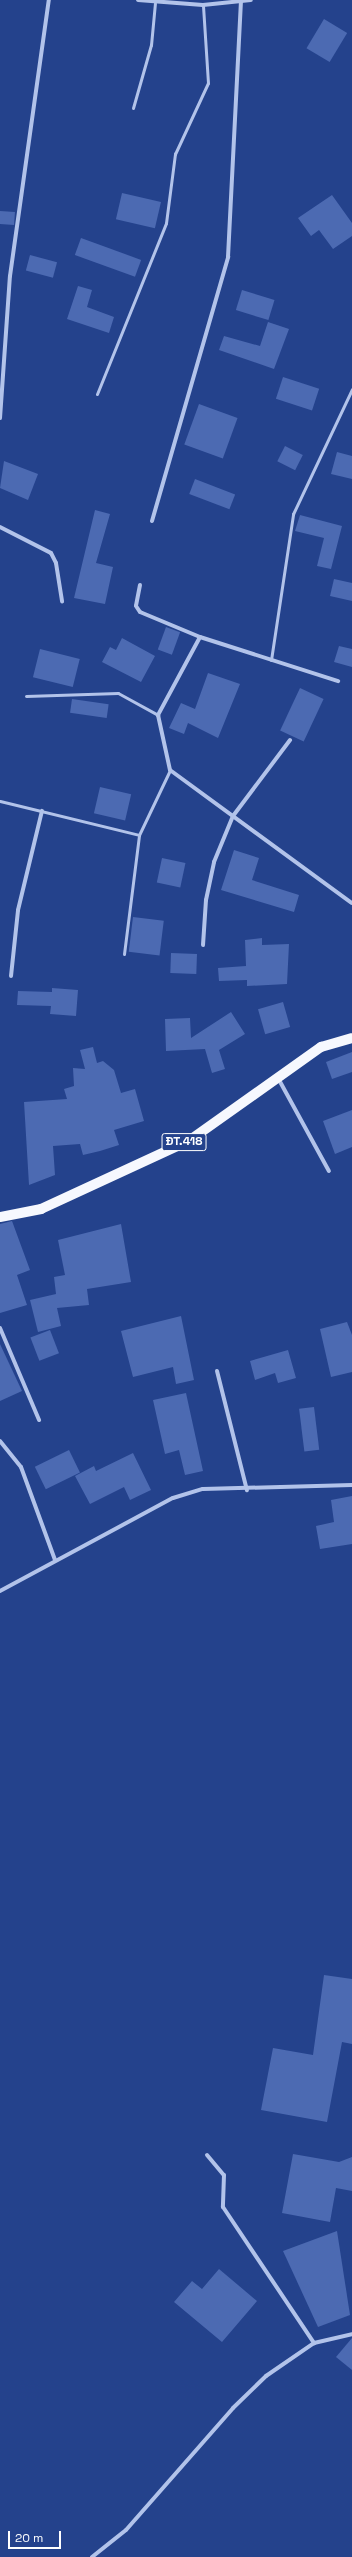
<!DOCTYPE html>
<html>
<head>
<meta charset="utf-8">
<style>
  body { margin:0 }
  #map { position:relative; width:352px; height:2557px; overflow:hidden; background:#24428c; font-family:"Space Grotesk",sans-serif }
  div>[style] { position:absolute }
  .building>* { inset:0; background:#4c6ab2; transform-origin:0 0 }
  .lane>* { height:3px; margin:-1.5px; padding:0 1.5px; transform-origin:1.5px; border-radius:1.5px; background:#b2c3ea }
  .street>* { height:4px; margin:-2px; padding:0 2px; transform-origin:2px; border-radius:2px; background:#b2c3ea }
  .primary>* { height:10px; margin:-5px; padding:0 5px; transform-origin:5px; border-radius:5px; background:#f6f8fe }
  span { translate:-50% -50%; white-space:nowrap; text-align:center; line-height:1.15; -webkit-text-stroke:3px #24428c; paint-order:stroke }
  .shield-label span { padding:1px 3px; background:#24428c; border:1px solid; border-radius:3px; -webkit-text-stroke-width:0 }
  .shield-label { font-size:12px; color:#fff; font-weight:700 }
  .scale { position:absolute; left:8px; top:2531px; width:53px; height:18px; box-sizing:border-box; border:2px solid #fff; border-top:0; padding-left:5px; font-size:12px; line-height:14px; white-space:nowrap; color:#fff; -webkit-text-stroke:3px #24428c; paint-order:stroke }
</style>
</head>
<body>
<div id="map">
  <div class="building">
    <div style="left:324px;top:19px;width:27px;height:34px;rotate:31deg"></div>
    <div style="left:122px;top:193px;width:40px;height:27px;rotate:13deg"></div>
    <div style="clip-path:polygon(332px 195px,352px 223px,352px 236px,333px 249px,319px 230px,311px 236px,298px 218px)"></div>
    <div style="left:0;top:211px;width:15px;height:13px;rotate:4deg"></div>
    <div style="left:81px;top:238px;width:64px;height:18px;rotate:20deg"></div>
    <div style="left:30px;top:255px;width:28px;height:16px;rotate:15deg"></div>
    <div style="clip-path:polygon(78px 286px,92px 290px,87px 307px,114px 317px,109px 333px,67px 319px)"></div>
    <div style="left:242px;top:290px;width:34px;height:21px;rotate:17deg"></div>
    <div style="clip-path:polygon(268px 322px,289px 329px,274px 369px,219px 350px,224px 336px,260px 346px)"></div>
    <div style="left:283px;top:377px;width:38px;height:23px;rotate:18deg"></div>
    <div style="left:199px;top:404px;width:41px;height:43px;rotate:20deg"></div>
    <div style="left:285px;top:446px;width:20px;height:17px;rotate:27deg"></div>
    <div style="clip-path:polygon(337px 452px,352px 456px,352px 479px,331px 474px)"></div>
    <div style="clip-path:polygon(4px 461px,38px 474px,28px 500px,0 488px)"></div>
    <div style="left:195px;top:479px;width:43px;height:16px;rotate:21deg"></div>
    <div style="clip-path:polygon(95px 510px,110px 514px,96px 563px,113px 567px,105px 604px,74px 598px)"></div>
    <div style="clip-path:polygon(300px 515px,342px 526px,331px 569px,317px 566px,324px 538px,295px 531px)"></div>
    <div style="clip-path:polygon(334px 579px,352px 583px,352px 601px,330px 596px)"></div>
    <div style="left:166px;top:627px;width:15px;height:24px;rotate:20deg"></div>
    <div style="clip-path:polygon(122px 638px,155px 656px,141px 682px,102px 662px,110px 647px,116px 650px)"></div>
    <div style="clip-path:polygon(339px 646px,352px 649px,352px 667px,334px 662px)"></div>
    <div style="left:40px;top:649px;width:41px;height:29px;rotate:14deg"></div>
    <div style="clip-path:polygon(208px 673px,240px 684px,218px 738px,188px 723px,184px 734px,169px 728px,181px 703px,195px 709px)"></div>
    <div style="left:300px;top:688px;width:26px;height:47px;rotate:25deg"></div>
    <div style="left:72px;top:699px;width:37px;height:14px;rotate:8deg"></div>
    <div style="left:100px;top:787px;width:32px;height:27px;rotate:13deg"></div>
    <div style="clip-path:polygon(234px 850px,259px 858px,252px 880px,299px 895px,294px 912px,221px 890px)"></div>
    <div style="left:162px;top:858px;width:24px;height:25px;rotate:12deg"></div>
    <div style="left:133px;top:917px;width:31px;height:35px;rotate:7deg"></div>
    <div style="clip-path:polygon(262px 938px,262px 945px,289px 944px,287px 984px,247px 986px,247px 980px,219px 981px,218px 968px,246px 966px,245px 940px)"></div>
    <div style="left:171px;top:953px;width:26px;height:20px;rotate:2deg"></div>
    <div style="clip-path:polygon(52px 988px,78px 990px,76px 1016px,50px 1014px,51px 1006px,17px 1005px,18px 991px,52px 992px)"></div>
    <div style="left:283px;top:1002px;width:26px;height:26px;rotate:74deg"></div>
    <div style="clip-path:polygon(231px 1012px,245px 1034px,219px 1050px,225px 1069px,212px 1073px,205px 1049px,166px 1051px,165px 1019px,190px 1018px,191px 1038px)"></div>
    <div style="clip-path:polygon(93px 1047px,97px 1063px,103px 1061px,114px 1070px,121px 1093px,135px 1089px,144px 1121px,114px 1130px,119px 1145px,100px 1151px,83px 1155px,80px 1144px,53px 1146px,55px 1175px,29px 1185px,24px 1102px,67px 1099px,64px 1089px,74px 1086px,73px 1068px,85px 1069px,80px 1050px)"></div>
    <div style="clip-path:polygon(352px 1052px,352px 1072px,332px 1079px,326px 1062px)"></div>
    <div style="clip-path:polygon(352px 1110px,352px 1147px,335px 1154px,323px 1121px)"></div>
    <div style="clip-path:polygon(12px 1221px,30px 1270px,17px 1275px,27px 1305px,0 1313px,0 1224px)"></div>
    <div style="clip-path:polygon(121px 1224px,131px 1282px,87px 1289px,89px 1305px,57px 1308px,61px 1326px,38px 1332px,30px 1300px,56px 1294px,54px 1277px,65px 1275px,58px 1240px)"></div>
    <div style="clip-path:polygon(181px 1316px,194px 1380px,176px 1384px,173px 1367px,133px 1377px,121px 1331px)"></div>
    <div style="clip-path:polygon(347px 1322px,352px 1335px,352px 1372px,331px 1377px,320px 1329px)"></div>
    <div style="left:50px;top:1330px;width:25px;height:21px;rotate:69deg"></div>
    <div style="clip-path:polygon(0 1344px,22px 1391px,0 1401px)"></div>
    <div style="clip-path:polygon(288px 1350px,296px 1378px,278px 1383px,275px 1373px,255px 1380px,250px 1361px)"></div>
    <div style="clip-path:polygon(186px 1393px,203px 1471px,185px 1475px,179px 1450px,165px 1454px,153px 1400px)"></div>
    <div style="left:314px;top:1407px;width:43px;height:15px;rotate:83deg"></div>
    <div style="left:69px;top:1450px;width:25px;height:38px;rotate:64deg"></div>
    <div style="clip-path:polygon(133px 1453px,151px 1490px,130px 1500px,124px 1487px,90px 1504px,75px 1476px,94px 1466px,96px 1471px)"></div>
    <div style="clip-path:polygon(352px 1496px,352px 1544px,320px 1549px,316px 1526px,334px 1522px,331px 1500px)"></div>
    <div style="clip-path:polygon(324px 1975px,352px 1979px,352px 2044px,342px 2042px,327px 2122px,261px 2110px,273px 2048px,313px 2055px)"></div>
    <div style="clip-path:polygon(293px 2154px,339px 2162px,352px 2157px,352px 2191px,336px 2188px,330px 2222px,282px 2213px)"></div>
    <div style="clip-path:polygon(337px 2231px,350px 2315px,318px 2327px,283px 2251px)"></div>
    <div style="clip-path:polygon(219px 2269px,257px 2301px,222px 2342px,174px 2302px,192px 2281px,202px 2289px)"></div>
    <div style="clip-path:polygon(352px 2338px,352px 2370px,336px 2357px)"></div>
  </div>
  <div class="lane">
    <div style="left:133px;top:108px;width:66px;rotate:-74.1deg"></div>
    <div style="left:151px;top:45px;width:42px;rotate:-84.6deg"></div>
    <div style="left:97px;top:394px;width:184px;rotate:-68deg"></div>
    <div style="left:166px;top:223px;width:70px;rotate:-82.6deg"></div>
    <div style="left:175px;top:154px;width:78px;rotate:-65.1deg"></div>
    <div style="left:208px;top:83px;width:78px;rotate:-93.7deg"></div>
    <div style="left:271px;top:660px;width:148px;rotate:-81.4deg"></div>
    <div style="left:293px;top:514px;width:138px;rotate:-64.7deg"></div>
    <div style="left:26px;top:696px;width:92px;rotate:-1.9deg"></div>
    <div style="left:118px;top:693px;width:46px;rotate:28.8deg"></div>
    <div style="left:0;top:801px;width:143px;rotate:13.7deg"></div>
    <div style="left:124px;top:954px;width:120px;rotate:-82.8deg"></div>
    <div style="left:139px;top:835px;width:72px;rotate:-64.5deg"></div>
  </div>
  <div class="street">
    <div style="left:138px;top:0;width:65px;rotate:4.4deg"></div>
    <div style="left:203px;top:5px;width:48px;rotate:-5.9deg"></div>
    <div style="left:0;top:418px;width:142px;rotate:-86deg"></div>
    <div style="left:10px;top:276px;width:279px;rotate:-82deg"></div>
    <div style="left:152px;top:521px;width:275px;rotate:-73.9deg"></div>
    <div style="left:228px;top:257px;width:256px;rotate:-87.1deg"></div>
    <div style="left:0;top:527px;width:57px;rotate:27deg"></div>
    <div style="left:51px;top:553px;width:11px;rotate:63deg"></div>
    <div style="left:56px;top:563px;width:39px;rotate:81deg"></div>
    <div style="left:140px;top:585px;width:21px;rotate:101deg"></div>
    <div style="left:136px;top:606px;width:7px;rotate:56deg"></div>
    <div style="left:140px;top:612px;width:65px;rotate:22.6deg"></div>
    <div style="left:200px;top:637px;width:145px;rotate:17.7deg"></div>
    <div style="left:200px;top:637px;width:89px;rotate:118.3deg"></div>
    <div style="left:158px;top:715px;width:56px;rotate:77.7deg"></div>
    <div style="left:170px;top:770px;width:225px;rotate:36.2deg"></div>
    <div style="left:203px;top:945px;width:45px;rotate:-86.2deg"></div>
    <div style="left:206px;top:900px;width:39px;rotate:-78deg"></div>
    <div style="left:214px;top:862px;width:50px;rotate:-67.6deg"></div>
    <div style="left:233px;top:816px;width:95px;rotate:-53.1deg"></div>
    <div style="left:11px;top:976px;width:66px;rotate:-83.9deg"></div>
    <div style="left:18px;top:910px;width:102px;rotate:-76.4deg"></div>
    <div style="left:278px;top:1078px;width:106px;rotate:61.3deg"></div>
    <div style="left:0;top:1328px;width:100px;rotate:67deg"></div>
    <div style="left:217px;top:1371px;width:123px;rotate:75.9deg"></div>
    <div style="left:0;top:1441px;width:33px;rotate:51deg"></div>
    <div style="left:21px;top:1467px;width:99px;rotate:69.9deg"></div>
    <div style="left:0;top:1591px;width:196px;rotate:-28.3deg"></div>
    <div style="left:173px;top:1498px;width:31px;rotate:-17deg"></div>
    <div style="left:203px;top:1489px;width:149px;rotate:-1.5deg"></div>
    <div style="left:207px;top:2155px;width:26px;rotate:50deg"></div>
    <div style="left:224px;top:2175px;width:32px;rotate:92deg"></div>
    <div style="left:223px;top:2207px;width:164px;rotate:56.2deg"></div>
    <div style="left:92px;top:2557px;width:43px;rotate:-38.5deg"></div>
    <div style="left:126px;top:2530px;width:162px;rotate:-48.7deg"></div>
    <div style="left:233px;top:2408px;width:46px;rotate:-44.1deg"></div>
    <div style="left:266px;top:2376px;width:58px;rotate:-34.5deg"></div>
    <div style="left:314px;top:2343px;width:39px;rotate:-13deg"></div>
  </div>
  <div class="primary">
    <div style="left:0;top:1217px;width:42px;rotate:-11deg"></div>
    <div style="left:41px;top:1209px;width:164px;rotate:-24.8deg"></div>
    <div style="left:190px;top:1140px;width:161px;rotate:-35.4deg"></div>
    <div style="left:321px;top:1047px;width:32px;rotate:-16deg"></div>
  </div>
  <div class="shield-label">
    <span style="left:184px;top:1142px">ĐT.418</span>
  </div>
  <div class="scale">20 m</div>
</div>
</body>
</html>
